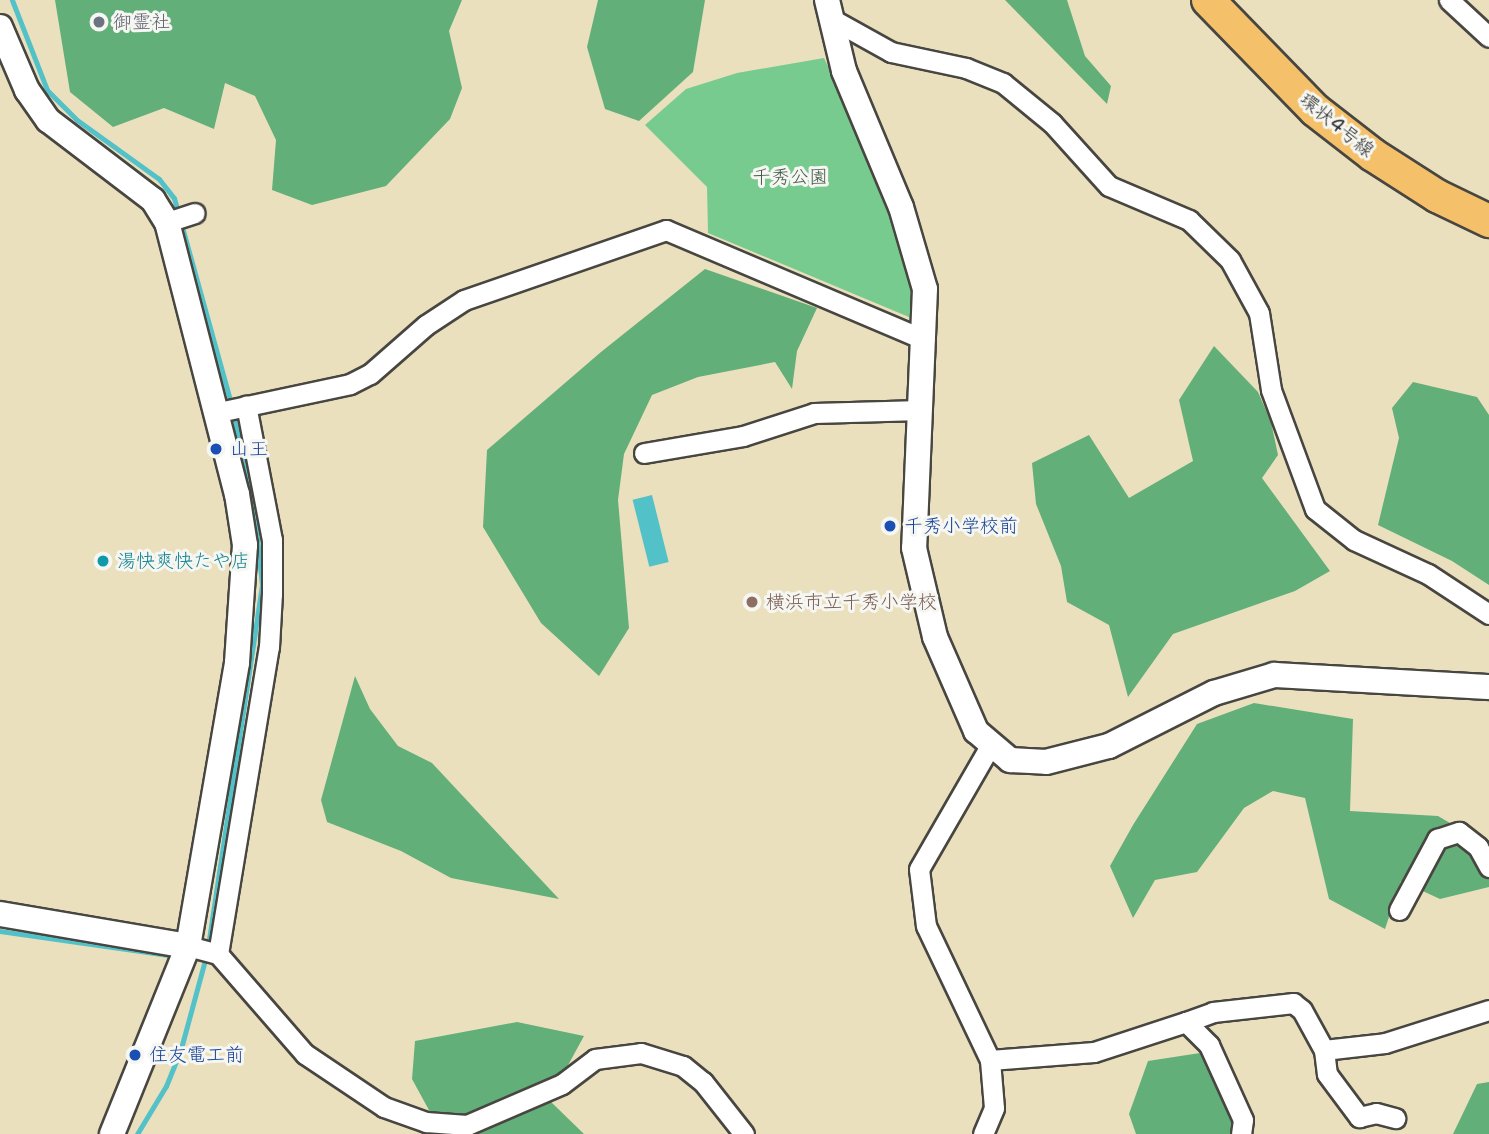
<!DOCTYPE html>
<html>
<head>
<meta charset="utf-8">
<style>
  body { margin:0 }
  #map { position:relative; width:1489px; height:1134px; overflow:hidden; background:#ebe0be; font-family:"Shantell Sans","Klee One",sans-serif }
  div>[style] { position:absolute }
  .green>* { inset:0; background:#78cb8e }
  .forest>* { inset:0; background:#62af79 }
  .water>* { inset:0; background:#53c1c8; transform-origin:0 0 }
  .stream>* { height:5px; margin:-2.5px; padding:0 2.5px; transform-origin:2.5px; border-radius:2.5px; background:#53c1c8 }
  .roads { filter:drop-shadow(2px 0 #484641) drop-shadow(-2px 0 #484641) drop-shadow(0 2px #484641) drop-shadow(0 -2px #484641) }
  .minor>* { height:19px; margin:-9.5px; padding:0 9.5px; transform-origin:9.5px; border-radius:9.5px; background:#fff }
  .tertiary>* { height:24px; margin:-12px; padding:0 12px; transform-origin:12px; border-radius:12px; background:#fff }
  .primary>* { height:32px; margin:-16px; padding:0 16px; transform-origin:16px; border-radius:16px; background:#f4c16a }
  .dots>* { width:19px; height:19px; translate:-50% -50%; box-sizing:border-box; border:4px solid #f6f6f2; border-radius:50% }
  span { translate:-50% -50%; white-space:nowrap; text-align:center; line-height:1.15; -webkit-text-stroke:6px #f6f6f2; paint-order:stroke }
  .worship-label { font-size:19px; color:#5b616d }
  .left { translate:0 -50%; text-align:left }
  .street-label { font-size:19px; color:#2b2b2b }
  .park-label { font-size:19px; color:#425b49 }
  .transit-label { font-size:19px; color:#164399 }
  .culture-label { font-size:19px; color:#0d838f }
  .education-label { font-size:19px; color:#785e54 }
</style>
</head>
<body>
<div id="map">
  <div class="green">
    <div style="clip-path:polygon(824px 58px,885px 185px,919px 284px,916px 320px,708px 233px,707px 187px,645px 125px,686px 89px,737px 73px)"></div>
  </div>
  <div class="forest">
    <div style="clip-path:polygon(55px 0,462px 0,449px 31px,462px 88px,450px 119px,386px 186px,312px 205px,272px 190px,276px 140px,255px 96px,225px 83px,214px 129px,164px 108px,113px 127px,70px 92px)"></div>
    <div style="clip-path:polygon(598px 0,705px 0,693px 72px,639px 121px,605px 109px,587px 47px)"></div>
    <div style="clip-path:polygon(1005px 0,1067px 0,1085px 56px,1111px 86px,1107px 104px)"></div>
    <div style="clip-path:polygon(705px 269px,817px 308px,797px 351px,792px 389px,775px 362px,698px 377px,652px 395px,624px 454px,618px 500px,629px 628px,599px 676px,541px 623px,483px 527px,487px 450px,601px 352px)"></div>
    <div style="clip-path:polygon(1214px 346px,1258px 392px,1271px 422px,1278px 455px,1262px 478px,1330px 571px,1295px 591px,1173px 634px,1128px 697px,1109px 625px,1067px 602px,1061px 566px,1036px 504px,1032px 463px,1089px 435px,1129px 498px,1193px 461px,1179px 400px)"></div>
    <div style="clip-path:polygon(1413px 382px,1477px 397px,1489px 415px,1489px 585px,1452px 561px,1378px 525px,1399px 438px,1392px 408px)"></div>
    <div style="clip-path:polygon(355px 676px,370px 709px,398px 746px,432px 763px,559px 899px,451px 878px,401px 851px,327px 822px,321px 800px)"></div>
    <div style="clip-path:polygon(1254px 703px,1353px 719px,1350px 811px,1438px 816px,1489px 846px,1489px 887px,1440px 899px,1401px 881px,1385px 929px,1329px 899px,1305px 798px,1273px 791px,1244px 808px,1197px 872px,1155px 880px,1133px 918px,1110px 866px,1133px 825px,1197px 724px)"></div>
    <div style="clip-path:polygon(517px 1022px,584px 1036px,549px 1100px,584px 1134px,442px 1134px,412px 1079px,415px 1041px)"></div>
    <div style="clip-path:polygon(1200px 1053px,1242px 1095px,1252px 1134px,1136px 1134px,1129px 1114px,1148px 1061px)"></div>
    <div style="clip-path:polygon(1489px 1082px,1489px 1134px,1453px 1134px,1477px 1084px)"></div>
  </div>
  <div class="water">
    <div style="left:652px;top:495px;width:69px;height:20px;rotate:76deg"></div>
  </div>
  <div class="stream">
    <div style="left:12px;top:0;width:97px;rotate:68.7deg"></div>
    <div style="left:47px;top:90px;width:42px;rotate:45deg"></div>
    <div style="left:77px;top:120px;width:101px;rotate:35.7deg"></div>
    <div style="left:159px;top:179px;width:24px;rotate:52deg"></div>
    <div style="left:174px;top:198px;width:214px;rotate:74.5deg"></div>
    <div style="left:0;top:931px;width:170px;rotate:8.1deg"></div>
    <div style="left:208px;top:946px;width:365px;rotate:-81.5deg"></div>
    <div style="left:262px;top:585px;width:76px;rotate:-96deg"></div>
    <div style="left:254px;top:509px;width:98px;rotate:-102.3deg"></div>
    <div style="left:137px;top:1134px;width:56px;rotate:-58.9deg"></div>
    <div style="left:166px;top:1086px;width:37px;rotate:-68deg"></div>
    <div style="left:180px;top:1052px;width:99px;rotate:-74.8deg"></div>
  </div>
  <div class="roads">
    <div class="minor">
      <div style="left:1449px;top:0;width:54px;rotate:42.8deg"></div>
      <div style="left:830px;top:18px;width:70px;rotate:29.1deg"></div>
      <div style="left:891px;top:52px;width:77px;rotate:12deg"></div>
      <div style="left:966px;top:68px;width:40px;rotate:22deg"></div>
      <div style="left:1003px;top:83px;width:63px;rotate:39.2deg"></div>
      <div style="left:1052px;top:123px;width:85px;rotate:47.9deg"></div>
      <div style="left:1109px;top:186px;width:87px;rotate:23deg"></div>
      <div style="left:1189px;top:220px;width:57px;rotate:44.3deg"></div>
      <div style="left:1230px;top:260px;width:60px;rotate:61.3deg"></div>
      <div style="left:1259px;top:313px;width:78px;rotate:81.1deg"></div>
      <div style="left:1271px;top:390px;width:127px;rotate:69.7deg"></div>
      <div style="left:1315px;top:509px;width:50px;rotate:38.5deg"></div>
      <div style="left:1354px;top:540px;width:81px;rotate:24.7deg"></div>
      <div style="left:1428px;top:574px;width:73px;rotate:33.3deg"></div>
      <div style="left:167px;top:222px;width:29px;rotate:-18deg"></div>
      <div style="left:214px;top:413px;width:139px;rotate:-12deg"></div>
      <div style="left:350px;top:384px;width:22px;rotate:-27deg"></div>
      <div style="left:370px;top:374px;width:74px;rotate:-41.2deg"></div>
      <div style="left:426px;top:325px;width:45px;rotate:-33.3deg"></div>
      <div style="left:464px;top:300px;width:214px;rotate:-19.1deg"></div>
      <div style="left:666px;top:230px;width:281px;rotate:23deg"></div>
      <div style="left:644px;top:453px;width:100px;rotate:-9.7deg"></div>
      <div style="left:743px;top:436px;width:75px;rotate:-17.9deg"></div>
      <div style="left:814px;top:413px;width:107px;rotate:-1.6deg"></div>
      <div style="left:1399px;top:910px;width:81px;rotate:-61.8deg"></div>
      <div style="left:1437px;top:839px;width:23px;rotate:-18deg"></div>
      <div style="left:1459px;top:832px;width:24px;rotate:38deg"></div>
      <div style="left:1478px;top:847px;width:23px;rotate:61deg"></div>
      <div style="left:188px;top:946px;width:31px;rotate:15deg"></div>
      <div style="left:218px;top:954px;width:133px;rotate:49deg"></div>
      <div style="left:305px;top:1054px;width:95px;rotate:33.9deg"></div>
      <div style="left:384px;top:1107px;width:45px;rotate:19.7deg"></div>
      <div style="left:426px;top:1122px;width:41px;rotate:4.2deg"></div>
      <div style="left:467px;top:1125px;width:103px;rotate:-23.3deg"></div>
      <div style="left:562px;top:1084px;width:41px;rotate:-37.1deg"></div>
      <div style="left:595px;top:1059px;width:46px;rotate:-7.4deg"></div>
      <div style="left:641px;top:1053px;width:44px;rotate:17.2deg"></div>
      <div style="left:683px;top:1066px;width:26px;rotate:39deg"></div>
      <div style="left:703px;top:1082px;width:66px;rotate:51.7deg"></div>
      <div style="left:218px;top:954px;width:311px;rotate:-80.6deg"></div>
      <div style="left:269px;top:647px;width:53px;rotate:-86.8deg"></div>
      <div style="left:272px;top:594px;width:54px;rotate:-90deg"></div>
      <div style="left:272px;top:540px;width:137px;rotate:-100.9deg"></div>
      <div style="left:1186px;top:1022px;width:29px;rotate:-20deg"></div>
      <div style="left:1213px;top:1012px;width:81px;rotate:-6.4deg"></div>
      <div style="left:1293px;top:1003px;width:11px;rotate:38deg"></div>
      <div style="left:1302px;top:1010px;width:46px;rotate:61.2deg"></div>
      <div style="left:1324px;top:1050px;width:24px;rotate:83deg"></div>
      <div style="left:1327px;top:1074px;width:54px;rotate:53.3deg"></div>
      <div style="left:1359px;top:1117px;width:17px;rotate:-13deg"></div>
      <div style="left:1376px;top:1113px;width:20px;rotate:15deg"></div>
      <div style="left:1324px;top:1050px;width:61px;rotate:-6.5deg"></div>
      <div style="left:1385px;top:1043px;width:109px;rotate:-17.6deg"></div>
      <div style="left:990px;top:1060px;width:104px;rotate:-4.4deg"></div>
      <div style="left:1094px;top:1052px;width:97px;rotate:-18.1deg"></div>
      <div style="left:1186px;top:1022px;width:33px;rotate:45deg"></div>
      <div style="left:1209px;top:1045px;width:82px;rotate:65.6deg"></div>
      <div style="left:1243px;top:1120px;width:14px;rotate:98deg"></div>
      <div style="left:983px;top:1134px;width:28px;rotate:-67deg"></div>
      <div style="left:994px;top:1108px;width:48px;rotate:-94.8deg"></div>
      <div style="left:990px;top:1060px;width:148px;rotate:-115.5deg"></div>
      <div style="left:926px;top:926px;width:57px;rotate:-97deg"></div>
      <div style="left:919px;top:869px;width:142px;rotate:-60deg"></div>
    </div>
    <div class="tertiary">
      <div style="left:827px;top:0;width:73px;rotate:76.5deg"></div>
      <div style="left:844px;top:71px;width:147px;rotate:67.3deg"></div>
      <div style="left:901px;top:207px;width:85px;rotate:73.7deg"></div>
      <div style="left:925px;top:289px;width:259px;rotate:92.4deg"></div>
      <div style="left:914px;top:548px;width:91px;rotate:76.7deg"></div>
      <div style="left:935px;top:637px;width:103px;rotate:66.4deg"></div>
      <div style="left:976px;top:731px;width:45px;rotate:40.5deg"></div>
      <div style="left:1010px;top:760px;width:36px;rotate:3deg"></div>
      <div style="left:1046px;top:762px;width:65px;rotate:-14.3deg"></div>
      <div style="left:1109px;top:746px;width:118px;rotate:-26.8deg"></div>
      <div style="left:1214px;top:693px;width:63px;rotate:-16.7deg"></div>
      <div style="left:1274px;top:675px;width:215px;rotate:3.2deg"></div>
      <div style="left:0;top:27px;width:69px;rotate:66.8deg"></div>
      <div style="left:27px;top:90px;width:37px;rotate:55deg"></div>
      <div style="left:48px;top:120px;width:132px;rotate:37.3deg"></div>
      <div style="left:153px;top:200px;width:26px;rotate:58deg"></div>
      <div style="left:167px;top:222px;width:281px;rotate:75.6deg"></div>
      <div style="left:237px;top:494px;width:52px;rotate:81.1deg"></div>
      <div style="left:245px;top:545px;width:118px;rotate:93.9deg"></div>
      <div style="left:237px;top:663px;width:287px;rotate:99.8deg"></div>
      <div style="left:188px;top:946px;width:203px;rotate:112deg"></div>
      <div style="left:0;top:914px;width:191px;rotate:9.7deg"></div>
    </div>
    <div class="primary">
      <div style="left:1208px;top:0;width:153px;rotate:45.8deg"></div>
      <div style="left:1315px;top:110px;width:73px;rotate:37.8deg"></div>
      <div style="left:1373px;top:155px;width:76px;rotate:32.6deg"></div>
      <div style="left:1437px;top:196px;width:58px;rotate:25.7deg"></div>
    </div>
  </div>
  <div class="dots">
    <div style="left:99px;top:22px;background:#6b7280"></div>
    <div style="left:216px;top:449px;background:#1a4fb4"></div>
    <div style="left:890px;top:526px;background:#1a4fb4"></div>
    <div style="left:103px;top:561px;background:#0f9aa8"></div>
    <div style="left:752px;top:602px;background:#8d6e63"></div>
    <div style="left:135px;top:1055px;background:#1a4fb4"></div>
  </div>
  <div class="worship-label">
    <span class="left" style="left:113px;top:22px">御霊社</span>
  </div>
  <div class="street-label">
    <span style="left:1337px;top:125px;rotate:39deg">環状4号線</span>
  </div>
  <div class="park-label">
    <span style="left:790px;top:177px">千秀公園</span>
  </div>
  <div class="transit-label">
    <span class="left" style="left:230px;top:449px">山王</span>
    <span class="left" style="left:904px;top:526px">千秀小学校前</span>
    <span class="left" style="left:149px;top:1055px">住友電工前</span>
  </div>
  <div class="culture-label">
    <span class="left" style="left:117px;top:561px">湯快爽快たや店</span>
  </div>
  <div class="education-label">
    <span class="left" style="left:766px;top:602px">横浜市立千秀小学校</span>
  </div>
</div>
</body>
</html>
